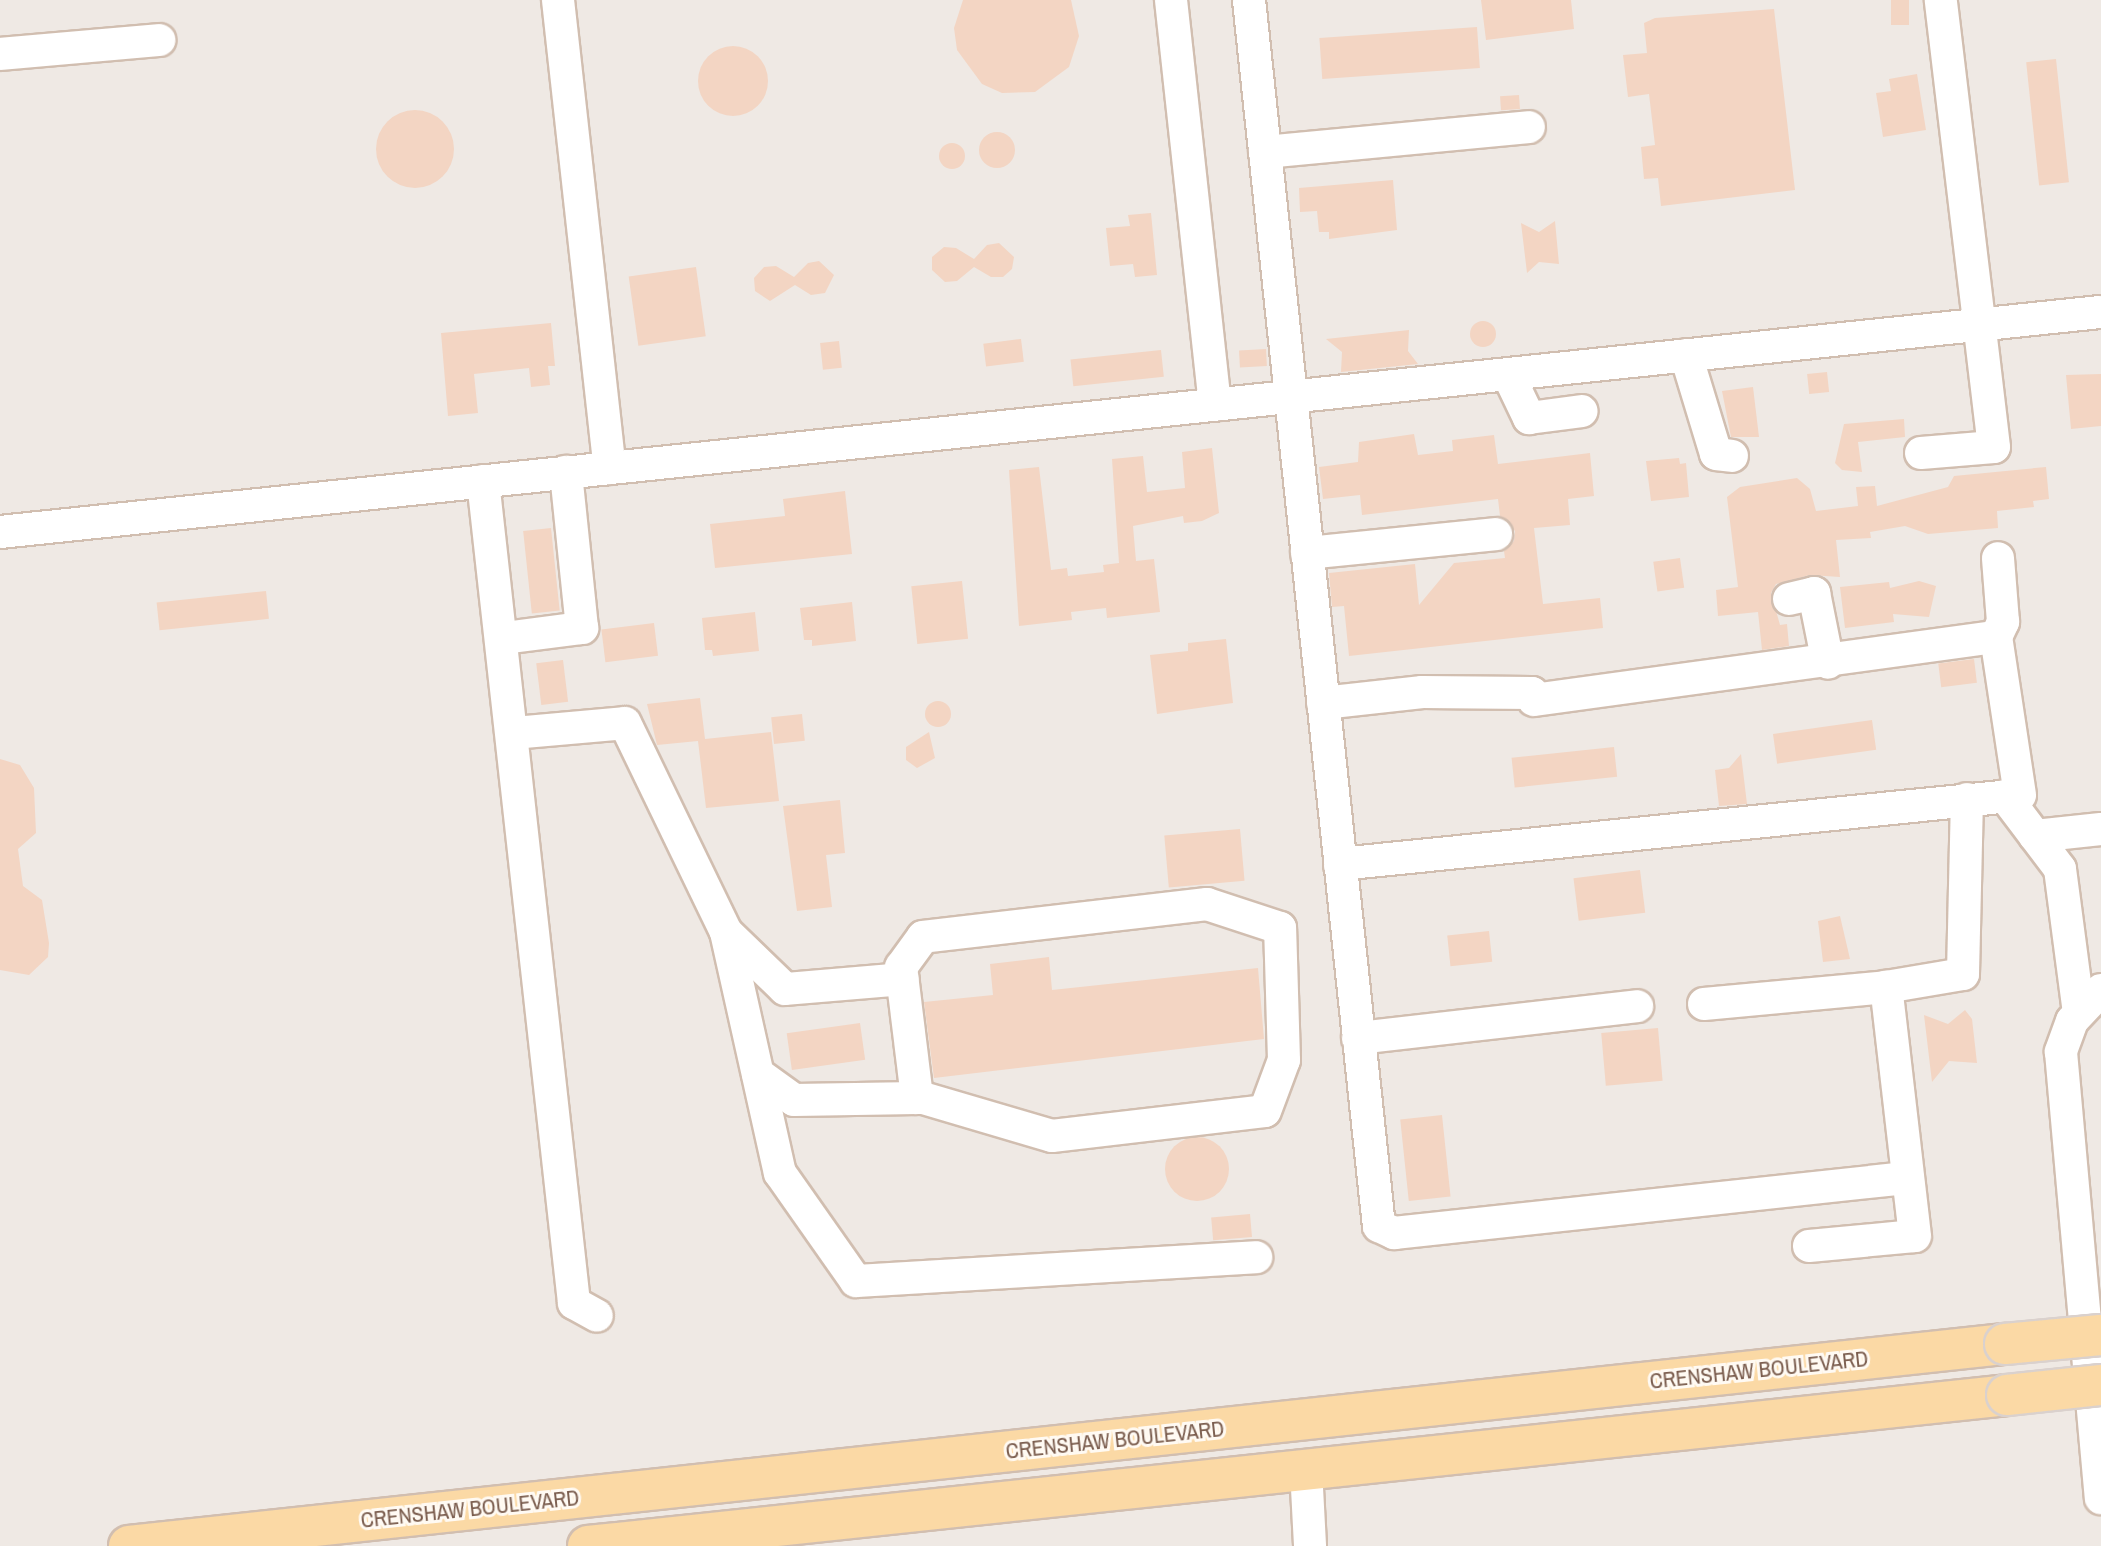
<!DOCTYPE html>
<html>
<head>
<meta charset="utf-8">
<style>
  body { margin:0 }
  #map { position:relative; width:2101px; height:1546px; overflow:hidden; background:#fdf6ec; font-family:"Archivo Narrow",sans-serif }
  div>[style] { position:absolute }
  .industrial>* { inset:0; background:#efe9e4; transform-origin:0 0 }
  .building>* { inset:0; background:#f3d5c3; transform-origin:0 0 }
  .round { border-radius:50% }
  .roads { filter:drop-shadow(2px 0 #d1beb0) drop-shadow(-2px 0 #d1beb0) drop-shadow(0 2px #d1beb0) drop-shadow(0 -2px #d1beb0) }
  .minor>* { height:32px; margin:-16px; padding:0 16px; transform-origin:16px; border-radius:16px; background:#fff }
  .major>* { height:40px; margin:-20px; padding:0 20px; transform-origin:20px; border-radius:20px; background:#fbd9a5 }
  .bridges { filter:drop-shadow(2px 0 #dad1cd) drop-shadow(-2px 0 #dad1cd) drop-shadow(0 2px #dad1cd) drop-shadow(0 -2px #dad1cd) }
  .major-bridge>* { height:40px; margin:-20px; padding:0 20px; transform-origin:20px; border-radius:20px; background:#fbd9a5 }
  span { translate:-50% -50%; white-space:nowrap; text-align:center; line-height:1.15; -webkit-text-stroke:6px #fffaf3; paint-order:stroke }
  .street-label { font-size:22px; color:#7a5c4d }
</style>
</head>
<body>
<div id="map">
  <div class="industrial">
    <div style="left:0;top:0;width:2101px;height:1546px"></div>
  </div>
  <div class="building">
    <div style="clip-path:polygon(963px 0,1071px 0,1079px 36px,1069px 67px,1035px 92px,1002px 93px,982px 84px,957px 50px,954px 28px)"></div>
    <div style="clip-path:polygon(1481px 0,1571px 0,1574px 29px,1486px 40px)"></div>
    <div style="left:1891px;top:0;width:18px;height:25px"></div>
    <div style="clip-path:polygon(1774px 9px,1795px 190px,1661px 206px,1658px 178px,1644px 179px,1641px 147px,1655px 145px,1649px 94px,1628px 97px,1623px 55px,1647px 53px,1644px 23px,1655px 18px)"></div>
    <div style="left:1477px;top:27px;width:41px;height:158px;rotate:86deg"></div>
    <div class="round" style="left:698px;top:46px;width:70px;height:70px"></div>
    <div style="left:2056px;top:59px;width:124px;height:30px;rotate:84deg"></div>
    <div style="clip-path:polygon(1917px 74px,1926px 130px,1883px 137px,1876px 93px,1891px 91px,1889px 79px)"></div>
    <div style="left:1519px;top:95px;width:14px;height:19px;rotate:86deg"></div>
    <div class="round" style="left:376px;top:110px;width:78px;height:78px"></div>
    <div class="round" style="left:979px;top:132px;width:36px;height:36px"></div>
    <div class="round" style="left:939px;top:143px;width:26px;height:26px"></div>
    <div style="clip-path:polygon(1393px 180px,1397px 230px,1329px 239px,1329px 232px,1319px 232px,1317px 211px,1300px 212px,1299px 188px)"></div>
    <div style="clip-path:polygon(1151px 213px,1157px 275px,1135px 277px,1133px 264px,1110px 266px,1106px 228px,1130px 226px,1128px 215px)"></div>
    <div style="clip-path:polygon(1555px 221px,1559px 264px,1539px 262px,1527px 273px,1521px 223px,1539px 232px)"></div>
    <div style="clip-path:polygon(999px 243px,1014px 257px,1012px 269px,1003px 277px,991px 277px,974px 267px,957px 281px,945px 282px,932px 270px,932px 257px,944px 247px,956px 248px,974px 259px,987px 245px)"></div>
    <div style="clip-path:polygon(819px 261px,834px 275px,825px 293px,811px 295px,795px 285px,770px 301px,755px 291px,754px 278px,764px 267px,776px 266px,794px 277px,808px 263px)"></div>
    <div style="left:696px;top:267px;width:70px;height:68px;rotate:82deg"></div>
    <div class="round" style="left:1470px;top:321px;width:26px;height:26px"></div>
    <div style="clip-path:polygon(551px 323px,555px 366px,548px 366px,550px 385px,531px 387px,529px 368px,474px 374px,478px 413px,448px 416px,441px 333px)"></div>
    <div style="clip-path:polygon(1409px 330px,1408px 351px,1418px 364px,1341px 372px,1342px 352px,1326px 339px)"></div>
    <div style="left:1021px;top:339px;width:23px;height:38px;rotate:83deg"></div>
    <div style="left:839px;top:341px;width:27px;height:19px;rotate:84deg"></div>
    <div style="left:1266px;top:349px;width:17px;height:27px;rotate:87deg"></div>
    <div style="left:1161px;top:350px;width:27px;height:91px;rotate:84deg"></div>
    <div style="left:1827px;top:372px;width:20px;height:20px;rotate:84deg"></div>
    <div style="clip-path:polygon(2101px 374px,2101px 426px,2071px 429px,2066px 375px)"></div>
    <div style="clip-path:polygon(1753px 387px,1759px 437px,1731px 437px,1722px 391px)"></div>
    <div style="clip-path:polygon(1904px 419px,1905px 437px,1858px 442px,1862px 472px,1842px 470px,1835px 463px,1844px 424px)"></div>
    <div style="clip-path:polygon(1414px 434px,1418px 455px,1453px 451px,1452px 440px,1494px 435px,1498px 464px,1590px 453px,1594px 496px,1568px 499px,1570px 525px,1534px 528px,1543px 604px,1600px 598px,1603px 628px,1349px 656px,1344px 606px,1332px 607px,1329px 573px,1415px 564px,1419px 605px,1454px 563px,1505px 558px,1504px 551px,1514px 541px,1515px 531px,1500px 516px,1498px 499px,1362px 515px,1360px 495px,1323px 499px,1319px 467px,1358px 462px,1359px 442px)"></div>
    <div style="clip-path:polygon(1212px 448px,1219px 513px,1202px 521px,1184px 523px,1183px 516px,1133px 526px,1136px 561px,1154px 559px,1160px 612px,1107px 618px,1106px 608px,1071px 612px,1072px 620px,1019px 626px,1009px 470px,1039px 467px,1051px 570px,1067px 568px,1068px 576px,1104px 572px,1103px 565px,1119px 563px,1112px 459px,1143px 456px,1147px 492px,1185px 488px,1182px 452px)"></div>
    <div style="clip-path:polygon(1679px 458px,1680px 464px,1686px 463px,1689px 497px,1651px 501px,1646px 461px)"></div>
    <div style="clip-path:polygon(2046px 467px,2049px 499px,2033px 501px,2034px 507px,1997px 511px,1998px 528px,1928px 534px,1905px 526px,1870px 532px,1871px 538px,1836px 540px,1840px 577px,1810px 575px,1776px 584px,1771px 593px,1780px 625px,1787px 624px,1789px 646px,1762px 650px,1758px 612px,1718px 616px,1716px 590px,1738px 587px,1727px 497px,1740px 487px,1797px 478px,1810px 489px,1816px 511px,1858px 506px,1856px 487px,1875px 486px,1877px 506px,1948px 487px,1954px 476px)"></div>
    <div style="clip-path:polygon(845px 491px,852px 554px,715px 568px,710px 524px,785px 516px,783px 499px)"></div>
    <div style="left:551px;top:528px;width:83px;height:28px;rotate:84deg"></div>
    <div style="left:1680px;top:558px;width:30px;height:27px;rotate:82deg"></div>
    <div style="left:962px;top:581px;width:58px;height:51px;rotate:84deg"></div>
    <div style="clip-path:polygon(1919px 581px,1936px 586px,1929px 617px,1893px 614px,1894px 622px,1845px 628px,1840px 587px,1889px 582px,1890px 588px)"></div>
    <div style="left:266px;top:591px;width:28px;height:110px;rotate:84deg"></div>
    <div style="clip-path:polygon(852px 602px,856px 641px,812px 646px,812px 640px,804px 640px,800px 608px)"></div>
    <div style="clip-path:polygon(755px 612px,759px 651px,713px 656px,712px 650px,705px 650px,702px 618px)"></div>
    <div style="left:654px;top:623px;width:33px;height:53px;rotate:83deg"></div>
    <div style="clip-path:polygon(1226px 639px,1233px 703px,1157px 714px,1150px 655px,1188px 651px,1188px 643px)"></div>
    <div style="left:1974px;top:659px;width:24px;height:36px;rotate:83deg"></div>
    <div style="left:563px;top:660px;width:42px;height:27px;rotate:83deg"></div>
    <div style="clip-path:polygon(700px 698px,705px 739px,771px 732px,779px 801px,706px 808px,698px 741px,657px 745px,647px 704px)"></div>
    <div class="round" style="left:925px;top:701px;width:26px;height:26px"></div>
    <div style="left:802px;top:714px;width:27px;height:31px;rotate:84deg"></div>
    <div style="left:1872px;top:720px;width:30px;height:100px;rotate:82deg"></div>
    <div style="clip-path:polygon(929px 732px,935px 758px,917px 768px,906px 760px,906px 747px)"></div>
    <div style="left:1614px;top:747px;width:30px;height:103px;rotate:84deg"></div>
    <div style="clip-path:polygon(1741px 754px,1747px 804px,1719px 806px,1715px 770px,1729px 768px)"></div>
    <div style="clip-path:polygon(0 759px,20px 765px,34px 788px,36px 833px,18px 849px,23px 886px,42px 900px,49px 943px,48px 957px,29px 975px,0 970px)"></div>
    <div style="clip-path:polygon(840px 800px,845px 853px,826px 855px,832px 907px,797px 911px,783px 806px)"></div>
    <div style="left:1240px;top:829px;width:52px;height:76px;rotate:85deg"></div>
    <div style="left:1640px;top:870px;width:43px;height:67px;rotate:83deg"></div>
    <div style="clip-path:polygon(1840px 916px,1850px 959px,1823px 962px,1818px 921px)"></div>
    <div style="left:1489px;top:931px;width:31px;height:42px;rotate:84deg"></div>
    <div style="clip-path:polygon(1049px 957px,1052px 990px,1258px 968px,1264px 1039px,934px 1078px,924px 1002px,993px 995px,990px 964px)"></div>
    <div style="clip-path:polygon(1965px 1010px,1972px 1019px,1977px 1063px,1949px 1061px,1932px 1082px,1924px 1015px,1948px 1024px)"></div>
    <div style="left:860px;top:1023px;width:37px;height:74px;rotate:82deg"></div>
    <div style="left:1658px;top:1028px;width:53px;height:57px;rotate:85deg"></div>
    <div style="left:1442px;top:1115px;width:82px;height:42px;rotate:84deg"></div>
    <div class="round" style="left:1165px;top:1137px;width:64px;height:64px"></div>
    <div style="left:1250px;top:1214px;width:23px;height:39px;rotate:85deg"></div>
  </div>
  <div class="roads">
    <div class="minor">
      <div style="left:558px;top:0;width:471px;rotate:83.7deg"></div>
      <div style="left:1171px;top:0;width:407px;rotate:83.8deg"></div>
      <div style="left:1249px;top:0;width:1233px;rotate:83.95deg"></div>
      <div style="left:1379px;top:1226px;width:17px;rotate:25deg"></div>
      <div style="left:1394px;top:1233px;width:515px;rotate:-6.13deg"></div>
      <div style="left:0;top:54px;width:160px;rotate:-5deg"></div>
      <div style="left:1265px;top:152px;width:265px;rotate:-5.4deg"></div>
      <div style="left:1686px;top:355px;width:103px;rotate:73.1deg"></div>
      <div style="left:1716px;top:454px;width:16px;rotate:7deg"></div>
      <div style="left:1508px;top:374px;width:49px;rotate:64.5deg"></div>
      <div style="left:1529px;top:418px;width:53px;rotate:-7.5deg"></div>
      <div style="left:1921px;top:453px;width:73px;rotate:-4.7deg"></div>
      <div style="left:1994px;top:447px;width:450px;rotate:-96.8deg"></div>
      <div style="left:483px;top:481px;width:827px;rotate:83.68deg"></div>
      <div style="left:574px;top:1303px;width:26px;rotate:29deg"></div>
      <div style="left:0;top:532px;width:2112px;rotate:-5.98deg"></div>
      <div style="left:1307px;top:553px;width:190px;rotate:-5.7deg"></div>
      <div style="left:1789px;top:599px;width:26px;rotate:-13deg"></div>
      <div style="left:1814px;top:593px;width:71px;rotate:78.7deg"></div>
      <div style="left:504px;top:638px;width:79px;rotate:-7.3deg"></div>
      <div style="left:582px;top:628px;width:157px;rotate:-95.9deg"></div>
      <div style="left:1323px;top:703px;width:100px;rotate:-6.3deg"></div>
      <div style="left:1422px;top:692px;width:110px;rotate:0.5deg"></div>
      <div style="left:1532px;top:693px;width:7px;rotate:74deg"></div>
      <div style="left:1534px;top:700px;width:466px;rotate:-7.8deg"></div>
      <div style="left:514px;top:733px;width:111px;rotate:-5.1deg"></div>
      <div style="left:625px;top:723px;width:232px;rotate:64.2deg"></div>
      <div style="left:726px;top:932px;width:247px;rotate:77.4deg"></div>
      <div style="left:780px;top:1173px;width:132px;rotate:54.9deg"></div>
      <div style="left:856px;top:1281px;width:401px;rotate:-3.4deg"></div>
      <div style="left:2005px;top:796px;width:91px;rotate:53deg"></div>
      <div style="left:2060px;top:869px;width:145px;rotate:82.5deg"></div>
      <div style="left:2035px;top:836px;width:66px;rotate:-6.1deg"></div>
      <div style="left:1340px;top:864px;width:683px;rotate:-5.79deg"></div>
      <div style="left:2020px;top:795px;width:160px;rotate:-98.6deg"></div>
      <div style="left:1996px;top:637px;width:17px;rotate:-65deg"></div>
      <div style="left:2003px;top:622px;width:64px;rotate:-94.5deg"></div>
      <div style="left:726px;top:932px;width:82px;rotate:44deg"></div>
      <div style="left:785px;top:989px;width:118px;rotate:-4.8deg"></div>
      <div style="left:2101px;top:990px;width:42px;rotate:133.1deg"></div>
      <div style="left:2072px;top:1021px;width:33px;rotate:110deg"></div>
      <div style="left:2061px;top:1052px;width:448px;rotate:84.9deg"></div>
      <div style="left:1704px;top:1004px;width:183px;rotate:-5.3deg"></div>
      <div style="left:1886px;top:987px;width:78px;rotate:-9.6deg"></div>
      <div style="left:1963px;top:974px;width:175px;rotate:-88.7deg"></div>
      <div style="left:1358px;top:1038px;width:281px;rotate:-6.5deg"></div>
      <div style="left:758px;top:1074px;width:44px;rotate:35.8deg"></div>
      <div style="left:794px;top:1100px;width:123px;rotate:-0.9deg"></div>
      <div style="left:917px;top:1098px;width:6px"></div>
      <div style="left:923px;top:1098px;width:134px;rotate:16.4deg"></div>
      <div style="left:1052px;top:1136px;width:214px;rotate:-6.7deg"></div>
      <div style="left:1265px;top:1111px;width:54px;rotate:-69.6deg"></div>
      <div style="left:1284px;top:1060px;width:132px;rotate:-91.7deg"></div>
      <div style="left:1280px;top:928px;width:77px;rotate:-161.8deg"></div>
      <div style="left:1207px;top:904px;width:286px;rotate:173.4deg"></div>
      <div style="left:923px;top:937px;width:37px;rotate:126deg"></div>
      <div style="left:901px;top:967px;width:132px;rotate:83deg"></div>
      <div style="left:1809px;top:1246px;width:106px;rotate:-5.4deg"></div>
      <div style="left:1915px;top:1236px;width:251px;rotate:-96.6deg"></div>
      <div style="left:1306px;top:1469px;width:77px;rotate:87deg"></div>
    </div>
    <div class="major">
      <div style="left:129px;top:1546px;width:1887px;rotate:-6.15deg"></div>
      <div style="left:588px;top:1546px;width:1427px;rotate:-6.07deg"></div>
    </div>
  </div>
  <div class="bridges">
    <div class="major-bridge">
      <div style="left:2005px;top:1344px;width:96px;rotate:-5.4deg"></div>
      <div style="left:2007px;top:1395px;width:95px;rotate:-6.1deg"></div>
    </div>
  </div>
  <div class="street-label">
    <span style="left:1759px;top:1370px;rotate:-6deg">CRENSHAW BOULEVARD</span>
    <span style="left:1115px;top:1440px;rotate:-6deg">CRENSHAW BOULEVARD</span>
    <span style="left:470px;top:1509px;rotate:-6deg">CRENSHAW BOULEVARD</span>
  </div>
</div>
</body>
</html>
